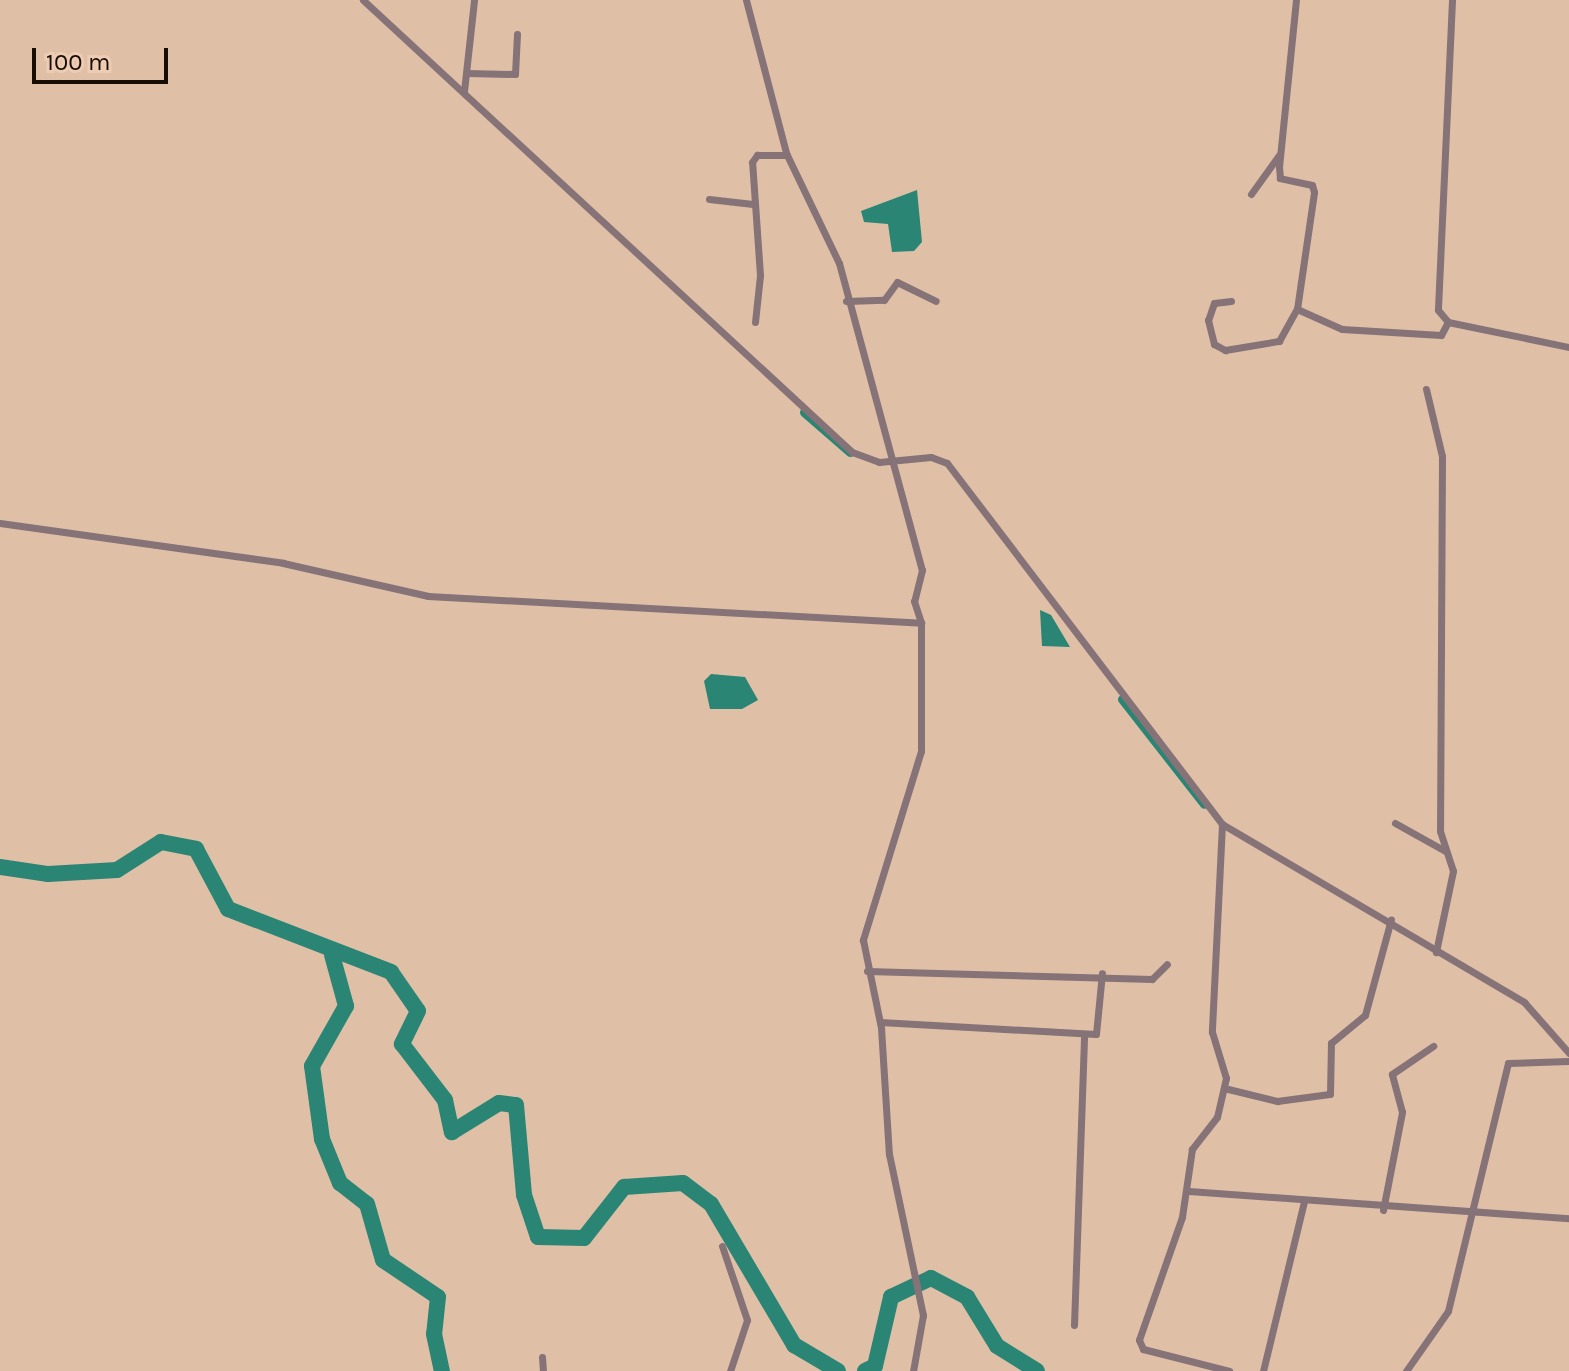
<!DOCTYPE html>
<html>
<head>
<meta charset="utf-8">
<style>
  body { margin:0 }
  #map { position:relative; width:1569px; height:1371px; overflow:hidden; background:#e0bfa7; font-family:Karla,sans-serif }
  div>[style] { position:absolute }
  .water>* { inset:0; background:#2a8575 }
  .canal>* { height:9px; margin:-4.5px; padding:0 4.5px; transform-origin:4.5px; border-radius:4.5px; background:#2a8575 }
  .river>* { height:16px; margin:-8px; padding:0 8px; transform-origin:8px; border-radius:8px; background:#2a8575 }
  .street>* { height:7px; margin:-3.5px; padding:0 3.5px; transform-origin:3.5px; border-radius:3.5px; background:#857378 }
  span { translate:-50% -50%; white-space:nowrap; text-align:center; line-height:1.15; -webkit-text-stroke:6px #edccb3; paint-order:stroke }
  .scale { position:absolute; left:32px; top:48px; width:136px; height:36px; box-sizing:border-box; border:4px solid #180d05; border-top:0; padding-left:10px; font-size:24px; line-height:28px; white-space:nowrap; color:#180d05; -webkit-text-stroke:6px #edccb3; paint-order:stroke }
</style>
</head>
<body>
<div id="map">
  <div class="water">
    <div style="clip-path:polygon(917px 190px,922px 242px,914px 251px,892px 252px,888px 224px,864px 222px,861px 211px)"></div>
    <div style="clip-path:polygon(1040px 610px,1051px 615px,1070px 647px,1042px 646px)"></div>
    <div style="clip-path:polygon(711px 674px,745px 677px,758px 700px,742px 709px,710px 709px,704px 681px)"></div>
  </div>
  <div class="canal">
    <div style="left:804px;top:412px;width:61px;rotate:41deg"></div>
    <div style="left:1122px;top:699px;width:133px;rotate:52deg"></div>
  </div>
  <div class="river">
    <div style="left:0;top:867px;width:49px;rotate:8.3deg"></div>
    <div style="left:48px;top:874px;width:69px;rotate:-3.3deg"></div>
    <div style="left:117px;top:870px;width:52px;rotate:-32.5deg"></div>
    <div style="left:161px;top:842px;width:36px;rotate:11deg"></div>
    <div style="left:196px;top:849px;width:68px;rotate:61.9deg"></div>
    <div style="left:228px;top:909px;width:175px;rotate:21.1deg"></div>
    <div style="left:391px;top:972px;width:47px;rotate:55.3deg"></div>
    <div style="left:418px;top:1011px;width:37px;rotate:116deg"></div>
    <div style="left:402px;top:1044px;width:71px;rotate:52.5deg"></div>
    <div style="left:445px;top:1100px;width:33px;rotate:78deg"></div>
    <div style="left:452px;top:1132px;width:55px;rotate:-31.7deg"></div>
    <div style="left:499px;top:1103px;width:17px;rotate:7deg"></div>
    <div style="left:516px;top:1105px;width:90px;rotate:84.9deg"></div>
    <div style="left:524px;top:1195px;width:44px;rotate:71.6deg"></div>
    <div style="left:538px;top:1237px;width:46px;rotate:1.2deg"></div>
    <div style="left:584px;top:1238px;width:65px;rotate:-51.9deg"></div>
    <div style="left:624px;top:1187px;width:59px;rotate:-3.9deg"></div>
    <div style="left:683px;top:1183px;width:35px;rotate:37deg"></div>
    <div style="left:711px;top:1204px;width:164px;rotate:59.5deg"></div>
    <div style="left:794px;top:1345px;width:51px;rotate:30.6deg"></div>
    <div style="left:332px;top:955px;width:53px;rotate:74.6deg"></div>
    <div style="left:346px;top:1006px;width:69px;rotate:119.5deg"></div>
    <div style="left:312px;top:1066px;width:74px;rotate:82.2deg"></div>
    <div style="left:322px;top:1139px;width:48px;rotate:67.8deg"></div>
    <div style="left:340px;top:1183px;width:34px;rotate:38deg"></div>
    <div style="left:367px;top:1204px;width:58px;rotate:74.1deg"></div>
    <div style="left:383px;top:1260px;width:66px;rotate:33.9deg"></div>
    <div style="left:438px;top:1297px;width:37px;rotate:96deg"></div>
    <div style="left:434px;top:1334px;width:38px;rotate:78deg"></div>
    <div style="left:865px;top:1371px;width:11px;rotate:-27deg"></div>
    <div style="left:875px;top:1366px;width:71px;rotate:-76.9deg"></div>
    <div style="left:891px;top:1297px;width:44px;rotate:-25.4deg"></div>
    <div style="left:931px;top:1278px;width:41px;rotate:27.8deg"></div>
    <div style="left:967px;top:1297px;width:57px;rotate:58.5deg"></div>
    <div style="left:997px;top:1346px;width:47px;rotate:32deg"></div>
  </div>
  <div class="street">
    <div style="left:363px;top:0;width:666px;rotate:42.75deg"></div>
    <div style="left:852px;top:452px;width:29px;rotate:20deg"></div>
    <div style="left:879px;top:462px;width:52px;rotate:-5.5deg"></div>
    <div style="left:931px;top:457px;width:17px;rotate:21deg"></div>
    <div style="left:947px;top:463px;width:454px;rotate:52.7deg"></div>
    <div style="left:1222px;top:824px;width:351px;rotate:30.5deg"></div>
    <div style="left:1524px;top:1002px;width:68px;rotate:48.6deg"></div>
    <div style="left:746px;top:0;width:158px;rotate:75.3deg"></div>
    <div style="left:786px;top:153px;width:122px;rotate:64.3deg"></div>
    <div style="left:839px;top:263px;width:318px;rotate:74.9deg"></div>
    <div style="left:922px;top:570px;width:32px;rotate:104deg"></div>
    <div style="left:914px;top:601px;width:23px;rotate:72deg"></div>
    <div style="left:921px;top:623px;width:128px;rotate:90deg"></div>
    <div style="left:921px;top:751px;width:198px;rotate:107.1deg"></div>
    <div style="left:863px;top:940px;width:90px;rotate:78.4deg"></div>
    <div style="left:881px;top:1028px;width:126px;rotate:86.4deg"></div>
    <div style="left:889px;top:1154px;width:165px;rotate:78.1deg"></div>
    <div style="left:923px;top:1315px;width:57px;rotate:100.1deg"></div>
    <div style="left:1452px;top:0;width:310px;rotate:92.6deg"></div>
    <div style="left:1438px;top:310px;width:16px;rotate:50deg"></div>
    <div style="left:1448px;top:322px;width:124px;rotate:11.7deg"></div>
    <div style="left:467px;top:73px;width:48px;rotate:1.2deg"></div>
    <div style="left:515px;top:74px;width:40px;rotate:-87.1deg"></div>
    <div style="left:464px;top:91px;width:92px;rotate:-83.7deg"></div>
    <div style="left:1251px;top:194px;width:48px;rotate:-54.3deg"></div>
    <div style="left:709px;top:199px;width:44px;rotate:6.5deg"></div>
    <div style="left:846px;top:301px;width:38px;rotate:-2deg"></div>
    <div style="left:884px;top:300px;width:22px;rotate:-54deg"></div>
    <div style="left:897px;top:282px;width:43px;rotate:26deg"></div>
    <div style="left:1231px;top:301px;width:17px;rotate:173deg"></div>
    <div style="left:1214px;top:303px;width:18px;rotate:109deg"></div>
    <div style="left:1208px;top:320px;width:25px;rotate:76deg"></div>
    <div style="left:1214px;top:344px;width:13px;rotate:29deg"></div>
    <div style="left:1225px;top:350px;width:55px;rotate:-9.5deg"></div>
    <div style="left:1279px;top:341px;width:37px;rotate:-61deg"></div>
    <div style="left:1297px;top:309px;width:118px;rotate:-81.7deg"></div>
    <div style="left:1314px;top:192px;width:7px;rotate:-106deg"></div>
    <div style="left:1312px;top:185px;width:33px;rotate:-168deg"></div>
    <div style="left:1280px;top:178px;width:11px;rotate:-95deg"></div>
    <div style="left:1279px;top:167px;width:168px;rotate:-84.2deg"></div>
    <div style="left:1297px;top:309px;width:49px;rotate:24deg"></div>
    <div style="left:1342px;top:329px;width:99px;rotate:3.5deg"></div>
    <div style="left:1441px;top:335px;width:15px;rotate:-62deg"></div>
    <div style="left:755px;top:322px;width:47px;rotate:-83.9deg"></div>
    <div style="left:760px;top:275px;width:113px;rotate:-94deg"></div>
    <div style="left:752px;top:162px;width:9px;rotate:-54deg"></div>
    <div style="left:757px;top:155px;width:30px"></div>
    <div style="left:1426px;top:389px;width:69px;rotate:76.6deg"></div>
    <div style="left:1442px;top:456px;width:375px;rotate:90.3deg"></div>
    <div style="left:1440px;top:831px;width:42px;rotate:72deg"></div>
    <div style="left:1453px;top:871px;width:83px;rotate:101.9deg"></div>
    <div style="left:0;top:523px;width:286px;rotate:8deg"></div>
    <div style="left:283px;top:563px;width:149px;rotate:12.8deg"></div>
    <div style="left:428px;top:596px;width:494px;rotate:3.1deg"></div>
    <div style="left:1395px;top:823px;width:57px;rotate:29.2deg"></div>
    <div style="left:1222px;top:824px;width:208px;rotate:92.8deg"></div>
    <div style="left:1212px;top:1032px;width:48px;rotate:73.1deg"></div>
    <div style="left:1226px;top:1078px;width:40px;rotate:103deg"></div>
    <div style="left:1217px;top:1117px;width:41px;rotate:128deg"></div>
    <div style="left:1192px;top:1149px;width:69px;rotate:98.4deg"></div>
    <div style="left:1182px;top:1217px;width:130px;rotate:109.3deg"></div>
    <div style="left:1139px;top:1340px;width:10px;rotate:66deg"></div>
    <div style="left:1143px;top:1349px;width:89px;rotate:14.3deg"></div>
    <div style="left:867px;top:971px;width:285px;rotate:1.6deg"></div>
    <div style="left:1152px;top:979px;width:21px;rotate:-45deg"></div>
    <div style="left:880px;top:1022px;width:216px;rotate:3.2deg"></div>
    <div style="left:1096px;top:1034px;width:61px;rotate:-84.4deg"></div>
    <div style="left:1224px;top:1088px;width:55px;rotate:13.8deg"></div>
    <div style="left:1277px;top:1101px;width:53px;rotate:-7.5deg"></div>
    <div style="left:1330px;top:1094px;width:51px;rotate:-88.9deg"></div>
    <div style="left:1331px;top:1043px;width:44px;rotate:-39.5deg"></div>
    <div style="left:1365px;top:1015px;width:99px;rotate:-74.8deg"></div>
    <div style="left:1189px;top:1191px;width:381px;rotate:4.1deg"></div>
    <div style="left:1383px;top:1210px;width:100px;rotate:-79deg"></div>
    <div style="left:1402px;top:1112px;width:39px;rotate:-105deg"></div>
    <div style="left:1392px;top:1074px;width:50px;rotate:-34.3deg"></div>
    <div style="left:722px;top:1246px;width:78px;rotate:71.3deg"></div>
    <div style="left:747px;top:1320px;width:54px;rotate:108.4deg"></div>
    <div style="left:1074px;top:1325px;width:290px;rotate:-88deg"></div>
    <div style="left:542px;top:1357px;width:14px;rotate:86deg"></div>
    <div style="left:1263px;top:1371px;width:175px;rotate:-76.4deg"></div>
    <div style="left:1406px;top:1371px;width:73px;rotate:-55deg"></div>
    <div style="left:1448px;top:1311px;width:255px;rotate:-76.4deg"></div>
    <div style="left:1508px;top:1063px;width:61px;rotate:-1.9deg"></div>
  </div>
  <div class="scale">100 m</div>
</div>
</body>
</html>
